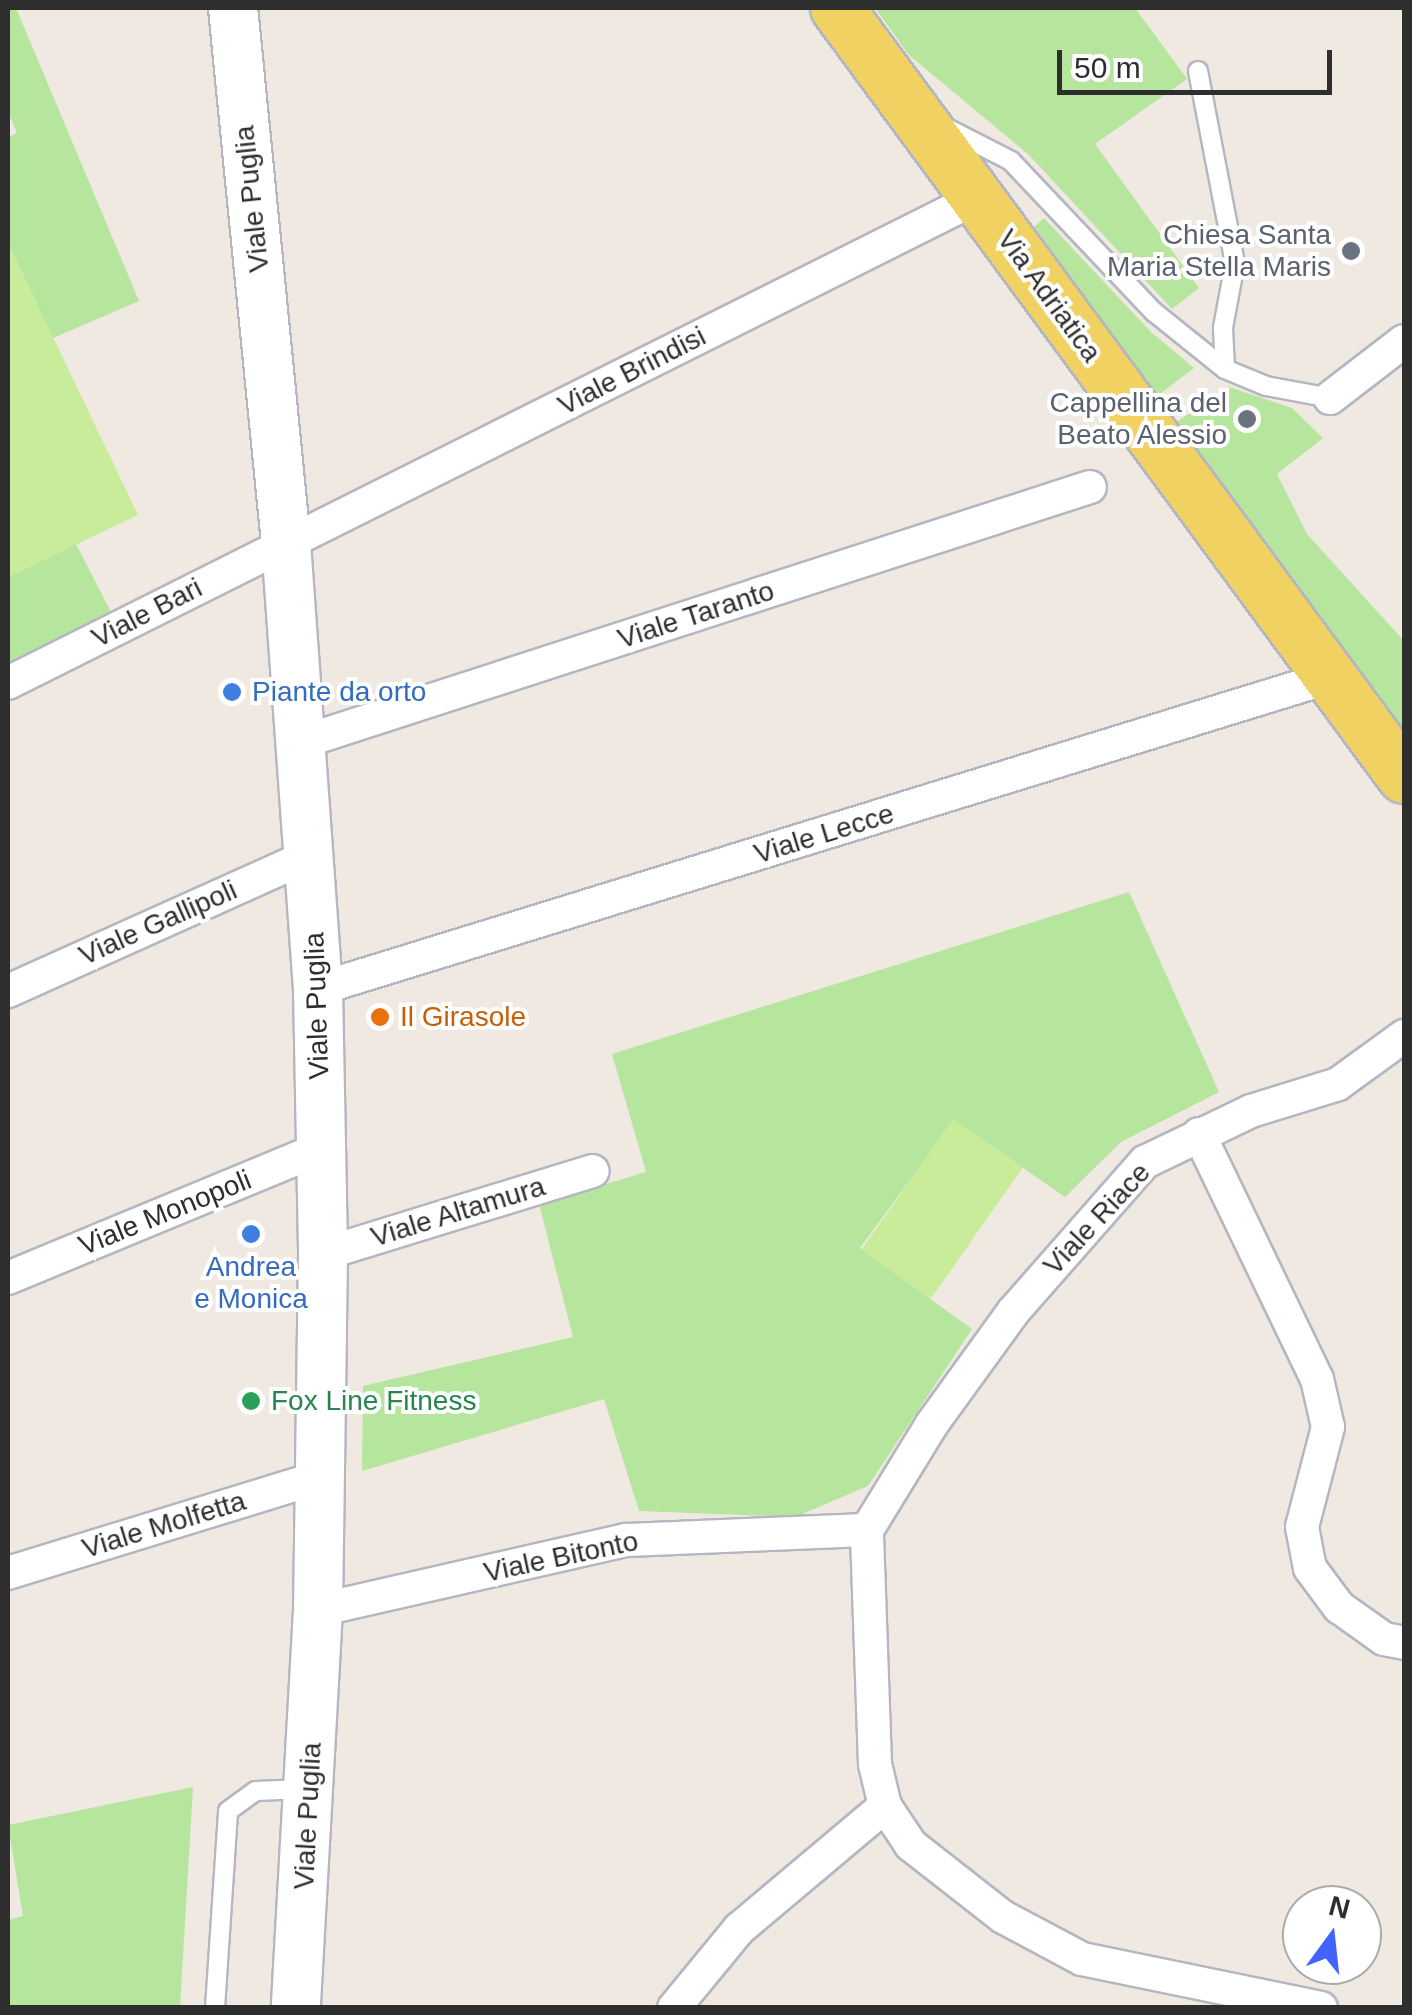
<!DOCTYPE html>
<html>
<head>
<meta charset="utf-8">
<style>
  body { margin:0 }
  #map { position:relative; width:1412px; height:2015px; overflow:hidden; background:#efe9e1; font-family:Arial,sans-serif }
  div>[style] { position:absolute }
  .green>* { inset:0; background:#b6e59e }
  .pitch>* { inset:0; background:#c9ec9a; transform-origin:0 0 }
  .roads { filter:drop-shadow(2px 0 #b4b7c1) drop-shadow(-2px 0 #b4b7c1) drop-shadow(0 2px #b4b7c1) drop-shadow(0 -2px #b4b7c1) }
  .lane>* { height:18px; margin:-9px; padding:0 9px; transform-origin:9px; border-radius:9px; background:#fff }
  .street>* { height:32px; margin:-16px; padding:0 16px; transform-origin:16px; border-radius:16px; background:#fff }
  .secondary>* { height:48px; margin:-24px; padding:0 24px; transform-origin:24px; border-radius:24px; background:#fff }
  .primary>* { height:52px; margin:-26px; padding:0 26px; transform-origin:26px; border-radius:26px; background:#f2d163 }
  .dots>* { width:28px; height:28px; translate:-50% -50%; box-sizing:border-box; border:5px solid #fff; border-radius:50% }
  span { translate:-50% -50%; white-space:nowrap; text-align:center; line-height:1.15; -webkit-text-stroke:8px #fff; paint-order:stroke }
  .street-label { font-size:28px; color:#2e2e2e }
  .worship-label { font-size:28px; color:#5b616d }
  .right { translate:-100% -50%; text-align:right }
  .shop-label { font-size:28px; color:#366cbe }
  .left { translate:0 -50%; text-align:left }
  .food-label { font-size:28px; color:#c56008 }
  .leisure-label { font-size:28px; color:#27864d }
  .frame { position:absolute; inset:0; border:10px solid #2e2e2e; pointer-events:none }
  .north { position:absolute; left:1282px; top:1885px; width:100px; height:100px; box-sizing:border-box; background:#fff; border:2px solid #ababab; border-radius:50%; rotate:15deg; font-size:28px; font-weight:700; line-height:40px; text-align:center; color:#2e2e2e }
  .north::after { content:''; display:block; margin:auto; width:35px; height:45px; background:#4264fb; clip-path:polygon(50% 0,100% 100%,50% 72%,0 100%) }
  .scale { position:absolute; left:1057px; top:50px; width:275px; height:45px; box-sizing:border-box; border:5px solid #2e2e2e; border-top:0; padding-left:12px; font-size:30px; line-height:35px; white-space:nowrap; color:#2e2e2e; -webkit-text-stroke:8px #fff; paint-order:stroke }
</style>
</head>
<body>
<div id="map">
  <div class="green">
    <div style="clip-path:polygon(8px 8px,16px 8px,139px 301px,53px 338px,8px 243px,8px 137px,17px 133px,8px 112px)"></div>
    <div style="clip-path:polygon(875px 8px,1135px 8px,1187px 79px,1095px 144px,1199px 288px,1172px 309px,1029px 155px,909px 55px)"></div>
    <div style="clip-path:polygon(1044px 218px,1151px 332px,1194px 368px,1156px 397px,1033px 228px)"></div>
    <div style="clip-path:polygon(1229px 387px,1292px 408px,1323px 438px,1277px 474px,1307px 534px,1404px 641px,1404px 738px,1175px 423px)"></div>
    <div style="clip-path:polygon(76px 544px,112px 614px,8px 665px,8px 577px)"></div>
    <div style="clip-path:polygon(1129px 892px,1219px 1092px,1121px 1142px,1065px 1197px,954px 1120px,860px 1248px,972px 1329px,868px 1486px,795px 1517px,639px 1511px,604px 1399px,362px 1471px,363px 1386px,573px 1337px,539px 1204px,646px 1172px,612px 1054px)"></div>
    <div style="clip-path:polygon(193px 1787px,180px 2007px,8px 2007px,8px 1920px,23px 1916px,8px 1825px)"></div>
  </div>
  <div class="pitch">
    <div style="clip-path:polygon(8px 243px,138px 515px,8px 577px)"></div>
    <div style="left:953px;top:1119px;width:85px;height:160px;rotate:35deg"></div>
  </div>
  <div class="roads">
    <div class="lane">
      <div style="left:1198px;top:71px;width:196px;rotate:79.1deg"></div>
      <div style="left:1235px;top:263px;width:66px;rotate:100.5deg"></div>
      <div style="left:1223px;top:328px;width:41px;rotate:87.2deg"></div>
      <div style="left:943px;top:126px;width:76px;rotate:27.2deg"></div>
      <div style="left:1011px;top:161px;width:208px;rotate:46.6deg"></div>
      <div style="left:1154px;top:312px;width:91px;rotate:38.8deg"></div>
      <div style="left:1225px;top:369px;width:44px;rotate:22.5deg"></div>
      <div style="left:1266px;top:386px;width:65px;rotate:10.6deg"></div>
      <div style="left:215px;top:2008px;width:197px;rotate:-86.2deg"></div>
      <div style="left:228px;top:1811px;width:34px;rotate:-36deg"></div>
      <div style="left:256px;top:1791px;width:48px;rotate:-2.4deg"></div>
    </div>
    <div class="street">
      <div style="left:1330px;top:398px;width:93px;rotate:-37.6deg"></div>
      <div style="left:8px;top:683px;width:1084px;rotate:-26.59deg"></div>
      <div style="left:302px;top:742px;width:828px;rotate:-17.93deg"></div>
      <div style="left:318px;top:989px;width:1059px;rotate:-17.13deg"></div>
      <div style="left:8px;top:991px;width:330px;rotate:-24.2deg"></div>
      <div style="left:1199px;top:1134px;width:272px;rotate:64.3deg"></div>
      <div style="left:1317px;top:1379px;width:49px;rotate:77.1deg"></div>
      <div style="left:1328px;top:1427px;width:103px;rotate:104.6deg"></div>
      <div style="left:1302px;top:1527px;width:42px;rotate:79deg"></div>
      <div style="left:1310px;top:1568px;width:49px;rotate:53.4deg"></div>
      <div style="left:1339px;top:1607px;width:55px;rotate:35.4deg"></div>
      <div style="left:1384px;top:1639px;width:20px;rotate:11deg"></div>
      <div style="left:323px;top:1254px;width:282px;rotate:-17.1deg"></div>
      <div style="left:8px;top:1278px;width:340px;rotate:-22.5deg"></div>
      <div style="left:8px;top:1573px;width:326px;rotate:-17.1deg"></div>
      <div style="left:318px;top:1610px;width:316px;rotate:-12.8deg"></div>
      <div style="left:626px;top:1540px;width:241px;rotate:-2.4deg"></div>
      <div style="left:674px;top:2008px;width:102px;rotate:-50.6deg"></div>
      <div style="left:739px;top:1929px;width:191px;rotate:-40.1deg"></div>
      <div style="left:1321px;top:2008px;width:244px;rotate:-168.4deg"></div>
      <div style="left:1082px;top:1959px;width:89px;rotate:-152deg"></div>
      <div style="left:1003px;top:1917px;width:117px;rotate:-142deg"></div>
      <div style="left:911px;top:1845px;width:47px;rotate:-123.7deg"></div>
      <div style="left:885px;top:1806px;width:43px;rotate:-103.4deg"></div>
      <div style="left:875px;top:1764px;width:234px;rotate:-92deg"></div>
      <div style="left:867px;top:1530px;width:124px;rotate:-58.5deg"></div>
      <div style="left:932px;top:1424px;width:138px;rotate:-54.1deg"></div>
      <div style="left:1013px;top:1312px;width:200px;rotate:-48.7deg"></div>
      <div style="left:1145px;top:1162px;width:118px;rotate:-25.7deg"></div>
      <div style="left:1251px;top:1111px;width:91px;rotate:-17.2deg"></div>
      <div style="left:1338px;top:1084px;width:82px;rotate:-36deg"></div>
    </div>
    <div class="secondary">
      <div style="left:233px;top:8px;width:538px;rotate:84.34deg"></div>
      <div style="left:286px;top:543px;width:447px;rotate:85.9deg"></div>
      <div style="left:318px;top:989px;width:265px;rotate:88.9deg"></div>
      <div style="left:323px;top:1254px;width:356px;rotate:90.8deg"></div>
      <div style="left:318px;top:1610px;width:399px;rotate:93.2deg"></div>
    </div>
    <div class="primary">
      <div style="left:837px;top:8px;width:955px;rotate:53.6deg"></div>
    </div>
  </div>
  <div class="dots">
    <div style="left:1351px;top:251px;background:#6b7280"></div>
    <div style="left:1247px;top:419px;background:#6b7280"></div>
    <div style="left:232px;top:692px;background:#3f7fe0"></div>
    <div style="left:380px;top:1017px;background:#e8710a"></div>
    <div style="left:251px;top:1234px;background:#3f7fe0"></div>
    <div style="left:251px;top:1401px;background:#2e9e5b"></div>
  </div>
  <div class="street-label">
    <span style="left:252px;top:199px;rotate:-96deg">Viale Puglia</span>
    <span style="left:1049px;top:296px;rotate:54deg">Via Adriatica</span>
    <span style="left:632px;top:371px;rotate:-27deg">Viale Brindisi</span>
    <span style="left:147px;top:613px;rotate:-27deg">Viale Bari</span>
    <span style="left:696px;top:615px;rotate:-18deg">Viale Taranto</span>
    <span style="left:824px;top:834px;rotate:-17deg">Viale Lecce</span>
    <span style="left:158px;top:923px;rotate:-24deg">Viale Gallipoli</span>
    <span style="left:317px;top:1006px;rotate:-92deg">Viale Puglia</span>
    <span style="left:458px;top:1212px;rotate:-17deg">Viale Altamura</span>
    <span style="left:165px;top:1213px;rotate:-22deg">Viale Monopoli</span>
    <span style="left:1097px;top:1219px;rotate:-47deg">Viale Riace</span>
    <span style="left:164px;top:1525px;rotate:-17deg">Viale Molfetta</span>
    <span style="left:561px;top:1557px;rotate:-12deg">Viale Bitonto</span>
    <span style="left:308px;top:1816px;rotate:-87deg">Viale Puglia</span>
  </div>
  <div class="worship-label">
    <span class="right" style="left:1331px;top:251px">Chiesa Santa<br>Maria Stella Maris</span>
    <span class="right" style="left:1227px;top:419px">Cappellina del<br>Beato Alessio</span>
  </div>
  <div class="shop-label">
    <span class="left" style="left:252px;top:692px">Piante da orto</span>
    <span style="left:251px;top:1283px">Andrea<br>e Monica</span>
  </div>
  <div class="food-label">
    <span class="left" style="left:400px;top:1017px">Il Girasole</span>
  </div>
  <div class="leisure-label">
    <span class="left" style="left:271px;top:1401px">Fox Line Fitness</span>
  </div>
  <div class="frame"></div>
  <div class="north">N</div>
  <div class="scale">50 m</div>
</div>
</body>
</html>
